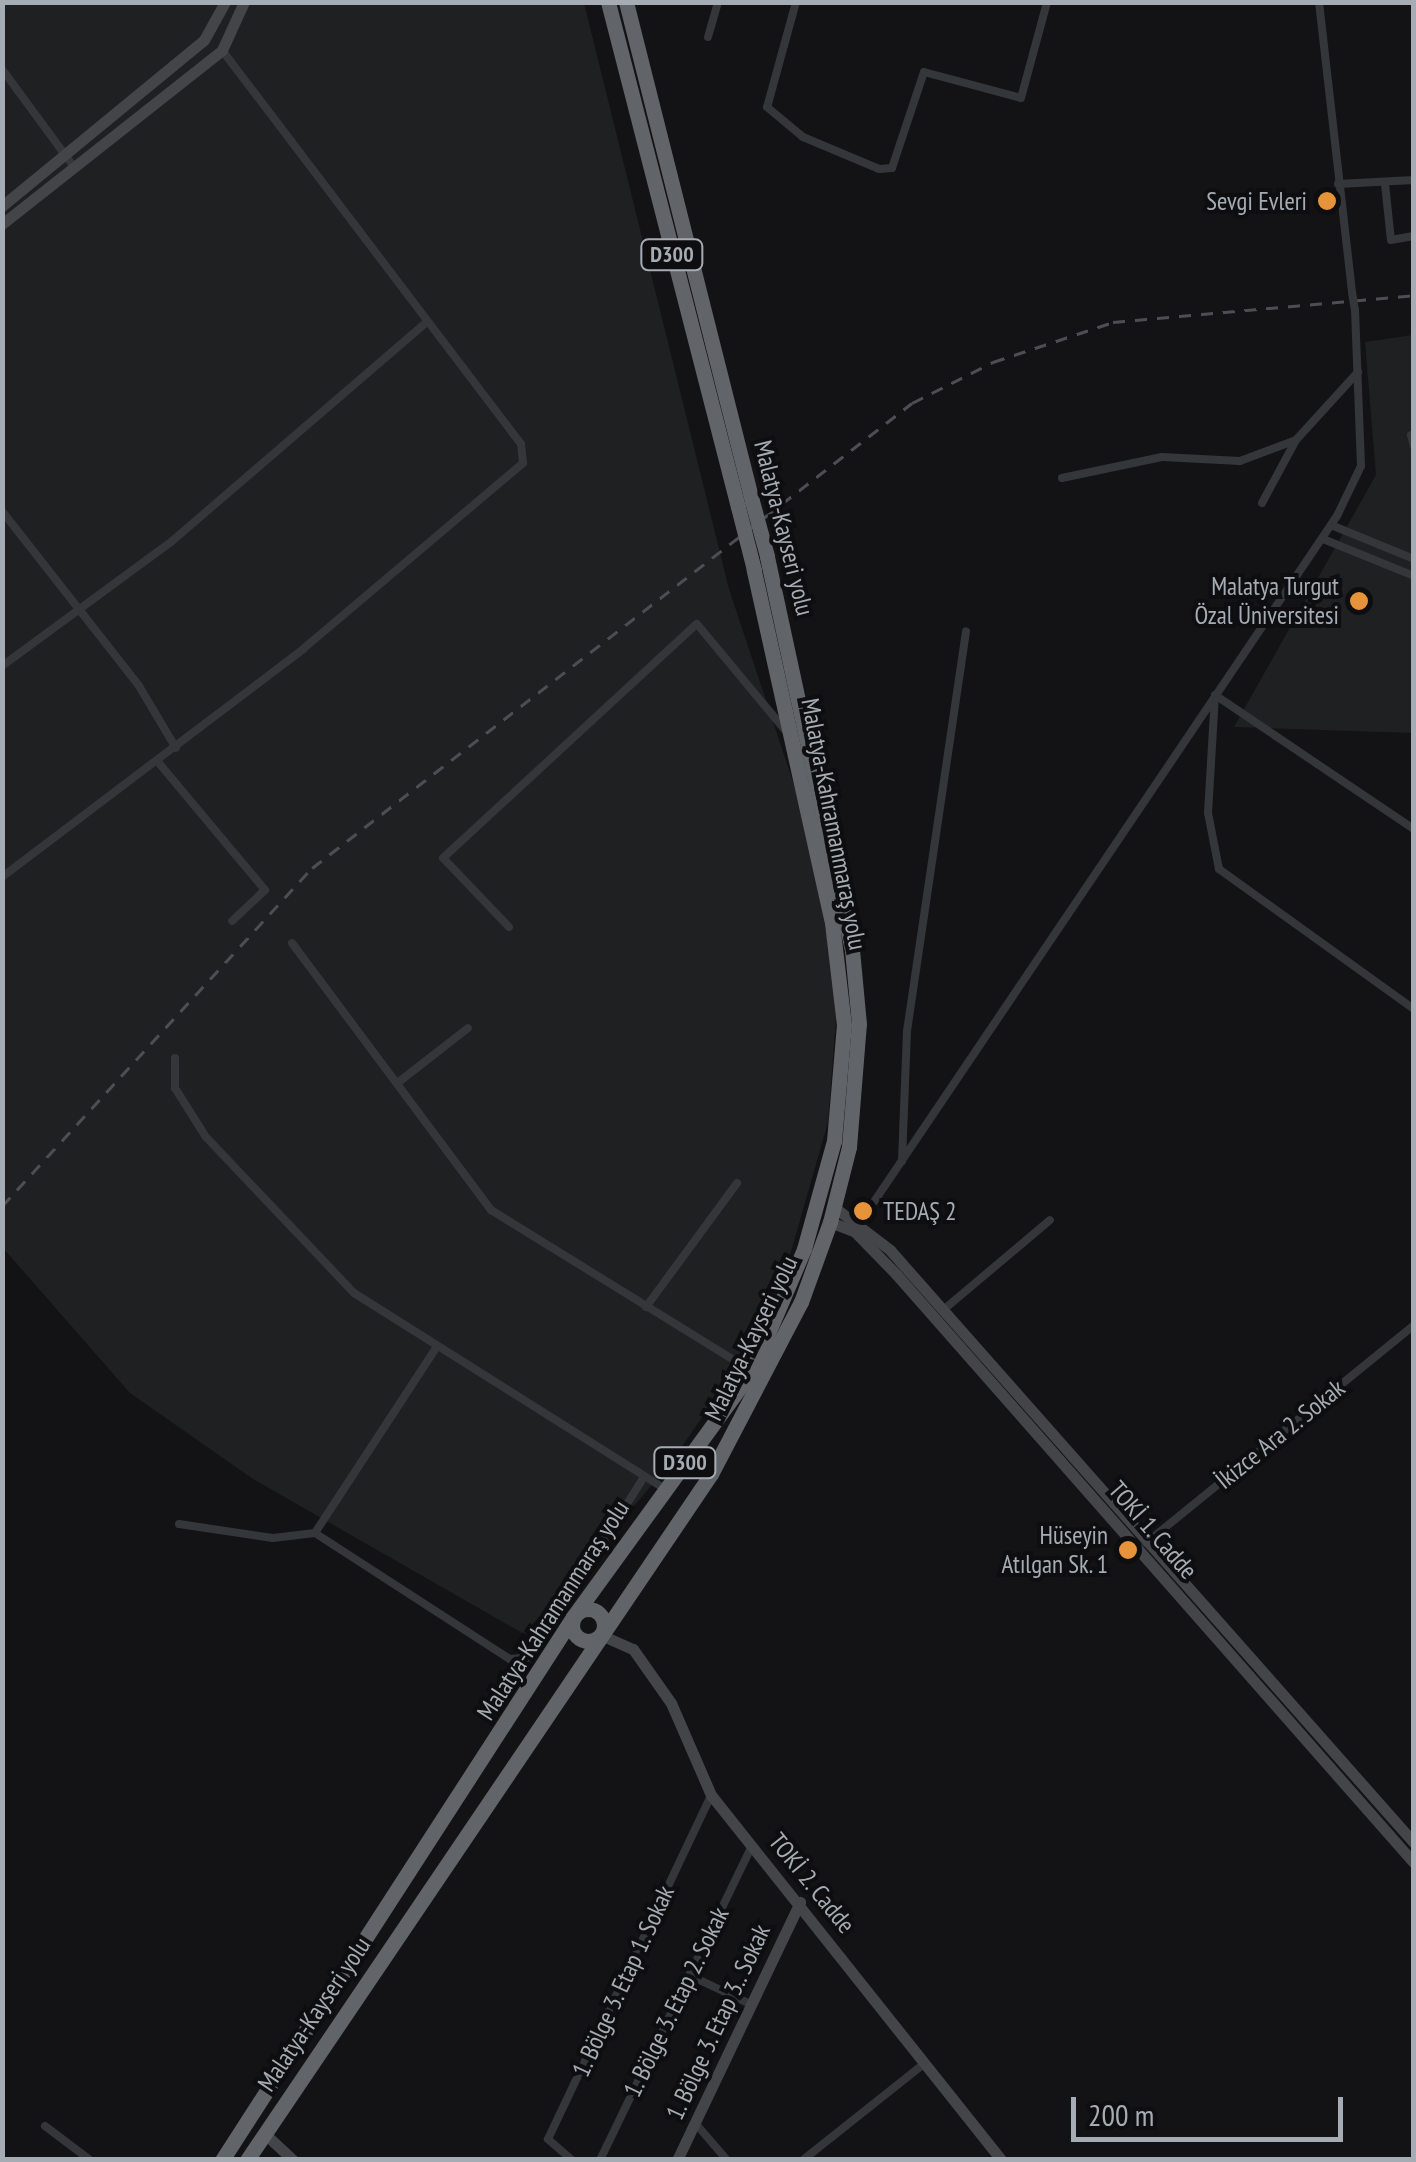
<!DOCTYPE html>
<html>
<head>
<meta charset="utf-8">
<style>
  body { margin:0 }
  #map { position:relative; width:1416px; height:2162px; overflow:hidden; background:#131315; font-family:"PT Sans Narrow",sans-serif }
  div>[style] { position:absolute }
  .built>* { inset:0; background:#1f2022 }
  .street>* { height:8px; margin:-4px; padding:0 4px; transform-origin:4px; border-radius:4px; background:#343639 }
  .secondary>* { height:11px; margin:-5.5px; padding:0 5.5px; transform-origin:5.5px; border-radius:5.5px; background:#434549 }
  .highway>* { height:15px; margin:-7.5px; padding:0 7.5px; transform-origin:7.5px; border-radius:7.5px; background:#61656a }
  .highway>.ring { margin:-7.5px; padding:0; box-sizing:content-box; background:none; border:15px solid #61656a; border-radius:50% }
  .rail>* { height:2.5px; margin-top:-1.25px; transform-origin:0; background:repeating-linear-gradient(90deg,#4c4e52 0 12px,transparent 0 22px) }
  .street-bridge>* { height:8px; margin:-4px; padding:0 4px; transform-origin:4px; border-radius:4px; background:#343639 }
  .highway-bridge>* { height:15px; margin:-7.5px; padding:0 7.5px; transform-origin:7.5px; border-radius:7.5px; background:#61656a }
  .dots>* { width:28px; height:28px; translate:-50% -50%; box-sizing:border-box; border:5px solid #0e0e10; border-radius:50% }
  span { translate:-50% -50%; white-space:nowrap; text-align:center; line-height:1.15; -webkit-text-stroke:8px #0e0e10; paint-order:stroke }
  .shield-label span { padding:2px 8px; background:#0e0e10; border:2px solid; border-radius:8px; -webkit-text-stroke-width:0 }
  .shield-label { font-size:22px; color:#a6acb4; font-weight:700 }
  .poi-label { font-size:25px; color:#a6acb4 }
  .right { translate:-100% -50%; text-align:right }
  .left { translate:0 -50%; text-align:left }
  .street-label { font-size:25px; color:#a6acb4 }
  .frame { position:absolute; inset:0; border:5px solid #a6acb4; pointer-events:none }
  .scale { position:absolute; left:1071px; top:2097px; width:272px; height:45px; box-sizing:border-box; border:5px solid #a6acb4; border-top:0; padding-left:12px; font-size:30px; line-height:35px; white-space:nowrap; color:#a6acb4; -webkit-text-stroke:8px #0e0e10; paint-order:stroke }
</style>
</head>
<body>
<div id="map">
  <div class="built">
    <div style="clip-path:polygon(2px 3px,584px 3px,729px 589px,803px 812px,838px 993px,828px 1122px,773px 1315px,669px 1465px,524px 1634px,253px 1479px,130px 1393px,3px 1248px)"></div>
    <div style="clip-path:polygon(1413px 335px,1413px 733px,1234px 727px,1376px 475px,1365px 342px)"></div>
  </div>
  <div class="street">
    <div style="left:796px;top:2px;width:109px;rotate:105.4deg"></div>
    <div style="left:767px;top:107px;width:47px;rotate:39.8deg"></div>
    <div style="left:803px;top:137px;width:82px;rotate:22.8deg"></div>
    <div style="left:879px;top:169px;width:13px;rotate:-4deg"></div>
    <div style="left:892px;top:168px;width:101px;rotate:-71.6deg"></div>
    <div style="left:924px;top:72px;width:100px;rotate:15deg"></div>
    <div style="left:1021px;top:98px;width:99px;rotate:-74.8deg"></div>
    <div style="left:1319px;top:2px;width:292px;rotate:83.5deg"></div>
    <div style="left:708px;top:37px;width:36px;rotate:-74deg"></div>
    <div style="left:2px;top:69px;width:122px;rotate:53.7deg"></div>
    <div style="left:1338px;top:184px;width:76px;rotate:-3deg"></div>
    <div style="left:1385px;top:184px;width:56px;rotate:83.9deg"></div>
    <div style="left:1391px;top:240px;width:23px;rotate:-10deg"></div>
    <div style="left:1411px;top:435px;width:11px;rotate:75deg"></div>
    <div style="left:1062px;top:478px;width:102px;rotate:-11.9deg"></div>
    <div style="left:1162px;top:457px;width:78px;rotate:2.9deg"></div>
    <div style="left:1240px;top:461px;width:60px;rotate:-20.6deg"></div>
    <div style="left:1262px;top:503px;width:72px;rotate:-61.6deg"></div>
    <div style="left:1296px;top:440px;width:92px;rotate:-47.6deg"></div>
    <div style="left:2px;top:511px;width:222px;rotate:51.9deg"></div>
    <div style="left:139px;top:686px;width:72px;rotate:59.2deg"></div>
    <div style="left:1331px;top:525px;width:90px;rotate:22.3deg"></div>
    <div style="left:1323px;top:539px;width:98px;rotate:22.1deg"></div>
    <div style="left:2px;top:666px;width:210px;rotate:-36.3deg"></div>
    <div style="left:171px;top:542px;width:336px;rotate:-40.7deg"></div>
    <div style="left:1215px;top:695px;width:118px;rotate:93.4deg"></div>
    <div style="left:1208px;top:813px;width:57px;rotate:78.9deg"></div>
    <div style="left:1219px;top:869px;width:240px;rotate:35.7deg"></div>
    <div style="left:1215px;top:695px;width:240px;rotate:34deg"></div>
    <div style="left:158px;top:762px;width:167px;rotate:50.1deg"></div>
    <div style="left:265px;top:890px;width:45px;rotate:136.8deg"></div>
    <div style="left:2px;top:877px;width:378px;rotate:-37.1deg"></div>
    <div style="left:303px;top:649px;width:288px;rotate:-40.2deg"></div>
    <div style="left:523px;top:463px;width:19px;rotate:-96deg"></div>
    <div style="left:521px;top:444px;width:495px;rotate:-127.2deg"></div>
    <div style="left:509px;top:927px;width:95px;rotate:-133.7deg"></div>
    <div style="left:443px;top:858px;width:345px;rotate:-42.7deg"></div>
    <div style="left:697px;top:624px;width:138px;rotate:50.3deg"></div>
    <div style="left:292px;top:943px;width:333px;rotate:53.3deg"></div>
    <div style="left:491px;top:1210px;width:307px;rotate:31.7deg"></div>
    <div style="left:175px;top:1058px;width:30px;rotate:90deg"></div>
    <div style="left:175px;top:1088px;width:58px;rotate:57.7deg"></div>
    <div style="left:206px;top:1137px;width:215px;rotate:46.5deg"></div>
    <div style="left:354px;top:1293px;width:366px;rotate:32.2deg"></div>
    <div style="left:400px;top:1081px;width:86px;rotate:-37.9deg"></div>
    <div style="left:902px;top:1161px;width:130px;rotate:-87.8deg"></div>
    <div style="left:907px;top:1031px;width:404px;rotate:-81.6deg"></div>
    <div style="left:857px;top:1227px;width:858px;rotate:-55.98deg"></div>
    <div style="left:1337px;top:516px;width:55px;rotate:-64.4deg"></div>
    <div style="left:1361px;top:466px;width:156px;rotate:-92.2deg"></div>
    <div style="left:646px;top:1307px;width:154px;rotate:-53.7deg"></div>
    <div style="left:942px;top:1311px;width:141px;rotate:-40.1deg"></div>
    <div style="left:436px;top:1348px;width:221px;rotate:123.2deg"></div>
    <div style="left:315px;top:1533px;width:232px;rotate:32.9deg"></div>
    <div style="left:510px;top:1659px;width:21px;rotate:-5deg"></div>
    <div style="left:531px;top:1657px;width:213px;rotate:-57.9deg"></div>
    <div style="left:179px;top:1524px;width:95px;rotate:8.5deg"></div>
    <div style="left:273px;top:1538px;width:42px;rotate:-6.8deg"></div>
    <div style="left:1146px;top:1543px;width:345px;rotate:-39.1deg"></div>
    <div style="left:689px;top:1975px;width:68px;rotate:25.4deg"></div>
    <div style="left:696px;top:2124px;width:48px;rotate:49.3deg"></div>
    <div style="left:45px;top:2126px;width:56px;rotate:37.1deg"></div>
    <div style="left:572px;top:2160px;width:32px;rotate:-139deg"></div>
    <div style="left:548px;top:2139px;width:381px;rotate:-64.6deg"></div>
    <div style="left:600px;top:2160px;width:350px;rotate:-64.2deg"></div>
    <div style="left:803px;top:2160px;width:156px;rotate:-38.5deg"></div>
  </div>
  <div class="secondary">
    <div style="left:2px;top:206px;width:261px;rotate:-39.4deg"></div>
    <div style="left:204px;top:40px;width:43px;rotate:-61.1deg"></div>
    <div style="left:2px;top:224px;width:280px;rotate:-38.3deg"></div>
    <div style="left:222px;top:50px;width:53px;rotate:-65.4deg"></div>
    <div style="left:834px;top:1207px;width:71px;rotate:37.5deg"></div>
    <div style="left:890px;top:1250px;width:791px;rotate:48.53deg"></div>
    <div style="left:830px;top:1222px;width:26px;rotate:21deg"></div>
    <div style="left:854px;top:1231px;width:60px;rotate:45.7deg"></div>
    <div style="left:896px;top:1274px;width:784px;rotate:48.67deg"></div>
    <div style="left:601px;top:1635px;width:35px;rotate:24deg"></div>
    <div style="left:633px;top:1649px;width:66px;rotate:54.9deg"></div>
    <div style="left:671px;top:1703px;width:100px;rotate:66.5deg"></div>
    <div style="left:711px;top:1795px;width:466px;rotate:51.5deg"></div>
    <div style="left:264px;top:2133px;width:40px;rotate:43deg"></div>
    <div style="left:677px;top:2160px;width:286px;rotate:-64.5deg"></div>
  </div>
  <div class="highway">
    <div style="left:608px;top:2px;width:521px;rotate:75.56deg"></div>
    <div style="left:626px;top:2px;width:515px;rotate:75.83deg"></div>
    <div class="ring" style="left:572px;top:1609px;width:17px;height:17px"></div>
    <div style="left:222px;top:2160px;width:647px;rotate:-57.12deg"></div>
    <div style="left:573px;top:1617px;width:304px;rotate:-54deg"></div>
    <div style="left:752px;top:1371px;width:133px;rotate:-66.9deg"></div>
    <div style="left:804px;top:1249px;width:112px;rotate:-74.5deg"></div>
    <div style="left:834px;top:1141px;width:116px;rotate:-85.1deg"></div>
    <div style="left:844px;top:1025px;width:103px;rotate:-96.7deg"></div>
    <div style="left:832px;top:923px;width:362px;rotate:-102.5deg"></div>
    <div style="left:247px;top:2160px;width:828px;rotate:-55.93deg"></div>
    <div style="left:711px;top:1474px;width:194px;rotate:-62.4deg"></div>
    <div style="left:801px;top:1302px;width:85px;rotate:-70.1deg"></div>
    <div style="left:830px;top:1222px;width:77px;rotate:-75.8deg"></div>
    <div style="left:849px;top:1147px;width:123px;rotate:-85.4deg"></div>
    <div style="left:859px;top:1024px;width:74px;rotate:-95.4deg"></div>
    <div style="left:852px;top:950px;width:403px;rotate:-102.2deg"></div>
  </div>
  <div class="rail">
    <div style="left:2px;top:1206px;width:459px;rotate:-47.5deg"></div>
    <div style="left:312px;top:868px;width:759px;rotate:-37.78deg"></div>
    <div style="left:912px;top:403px;width:91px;rotate:-26.8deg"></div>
    <div style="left:993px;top:362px;width:126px;rotate:-18.4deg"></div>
    <div style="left:1113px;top:322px;width:302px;rotate:-5.1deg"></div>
  </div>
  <div class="street-bridge">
    <div style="left:1352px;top:292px;width:18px;rotate:81deg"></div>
  </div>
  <div class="highway-bridge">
    <div style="left:752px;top:501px;width:57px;rotate:74.7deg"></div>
    <div style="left:738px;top:507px;width:65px;rotate:75.7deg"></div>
  </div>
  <div class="dots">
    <div style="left:1327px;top:201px;background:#e6933a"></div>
    <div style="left:1359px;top:601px;background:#e6933a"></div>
    <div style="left:863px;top:1211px;background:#e6933a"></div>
    <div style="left:1128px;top:1550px;background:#e6933a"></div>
  </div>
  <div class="shield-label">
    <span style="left:672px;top:255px">D300</span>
    <span style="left:685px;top:1463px">D300</span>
  </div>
  <div class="poi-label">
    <span class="right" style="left:1307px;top:201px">Sevgi Evleri</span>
    <span class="right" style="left:1339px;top:601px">Malatya Turgut<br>Özal Üniversitesi</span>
    <span class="left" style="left:883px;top:1211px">TEDAŞ 2</span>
    <span class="right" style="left:1108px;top:1550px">Hüseyin<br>Atılgan Sk. 1</span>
  </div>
  <div class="street-label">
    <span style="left:784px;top:528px;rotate:76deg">Malatya-Kayseri yolu</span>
    <span style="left:834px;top:824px;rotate:79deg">Malatya-Kahramanmaraş yolu</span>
    <span style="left:751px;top:1338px;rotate:-64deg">Malatya-Kayseri yolu</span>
    <span style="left:1280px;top:1434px;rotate:-39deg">İkizce Ara 2. Sokak</span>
    <span style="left:1153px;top:1530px;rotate:49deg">TOKİ 1. Cadde</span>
    <span style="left:553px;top:1610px;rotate:-57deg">Malatya-Kahramanmaraş yolu</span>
    <span style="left:812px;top:1883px;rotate:51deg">TOKİ 2. Cadde</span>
    <span style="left:623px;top:1981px;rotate:-65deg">1. Bölge 3. Etap 1. Sokak</span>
    <span style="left:676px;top:2002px;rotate:-64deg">1. Bölge 3. Etap 2. Sokak</span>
    <span style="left:314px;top:2014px;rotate:-56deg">Malatya-Kayseri yolu</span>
    <span style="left:718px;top:2022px;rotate:-65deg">1. Bölge 3. Etap 3.. Sokak</span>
  </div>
  <div class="frame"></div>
  <div class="scale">200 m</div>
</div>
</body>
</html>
